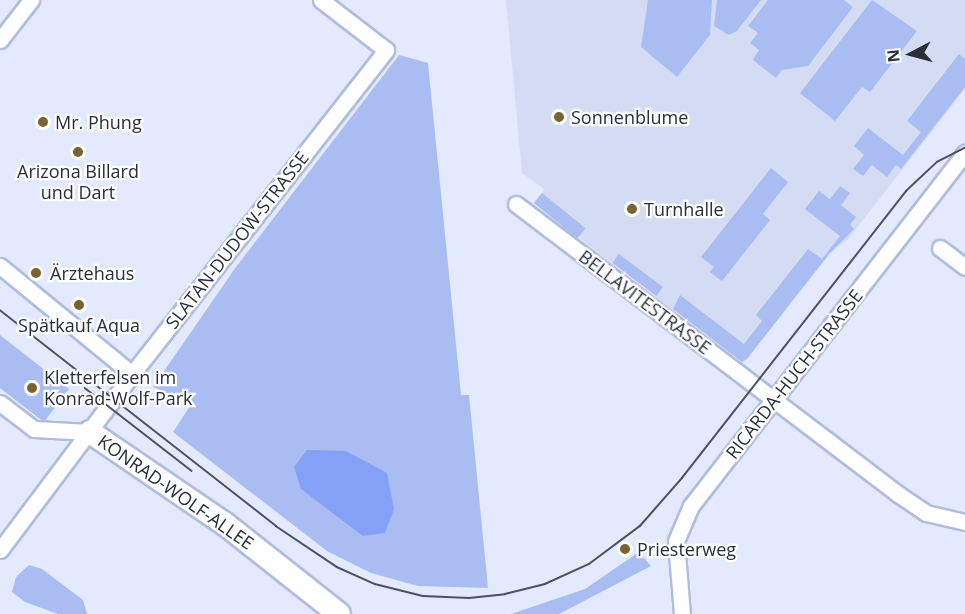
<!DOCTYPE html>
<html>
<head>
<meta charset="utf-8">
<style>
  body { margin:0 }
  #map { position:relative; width:965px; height:614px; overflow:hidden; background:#e3eafe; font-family:"Open Sans",sans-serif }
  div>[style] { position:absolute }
  .built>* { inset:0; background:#d3dcf3 }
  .green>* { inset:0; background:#a9bdf2; transform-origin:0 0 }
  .water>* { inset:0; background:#84a1f7 }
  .roads { filter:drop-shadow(2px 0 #b0bddc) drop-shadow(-2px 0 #b0bddc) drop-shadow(0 2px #b0bddc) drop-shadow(0 -2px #b0bddc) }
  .street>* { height:15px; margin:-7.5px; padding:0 7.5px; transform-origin:7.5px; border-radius:7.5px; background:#fff }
  .secondary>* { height:22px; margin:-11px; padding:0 11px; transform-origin:11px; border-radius:11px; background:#fff }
  .tram>* { height:1.5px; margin:-0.75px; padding:0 0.75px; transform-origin:0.75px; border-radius:0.75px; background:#4c515f }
  .dots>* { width:16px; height:16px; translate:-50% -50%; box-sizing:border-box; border:3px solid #fff; border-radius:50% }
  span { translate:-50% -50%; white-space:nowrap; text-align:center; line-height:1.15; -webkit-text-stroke:4.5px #fff; paint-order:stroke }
  .poi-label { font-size:18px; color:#292e3b }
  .left { translate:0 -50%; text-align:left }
  .street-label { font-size:18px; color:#292e3b }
  .north { position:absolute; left:881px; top:24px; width:60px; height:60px; -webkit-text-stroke:4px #fff; paint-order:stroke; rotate:264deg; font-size:16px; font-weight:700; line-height:24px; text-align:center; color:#292e3b }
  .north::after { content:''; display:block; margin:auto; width:21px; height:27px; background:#292e3b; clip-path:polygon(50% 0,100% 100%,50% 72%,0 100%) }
</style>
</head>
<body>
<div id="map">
  <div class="built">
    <div style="clip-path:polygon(506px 0,965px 0,965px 89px,849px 238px,830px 254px,743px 363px,536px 205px,544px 189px,522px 173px)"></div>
  </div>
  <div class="green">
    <div style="clip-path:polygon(648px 0,712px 0,710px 35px,677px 77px,641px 47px)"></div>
    <div style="clip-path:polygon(717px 0,761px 0,737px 31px,729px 35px,714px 26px)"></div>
    <div style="clip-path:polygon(768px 0,844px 0,853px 7px,808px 66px,782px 70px,776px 78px,753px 60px,759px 50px,750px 43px,758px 33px,748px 26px)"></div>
    <div style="clip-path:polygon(872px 0,917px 31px,870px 92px,862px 87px,835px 121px,800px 93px)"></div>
    <div style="clip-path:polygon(959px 54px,965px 59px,965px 87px,901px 169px,896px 165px,887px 177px,872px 165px,863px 176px,853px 169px,864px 155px,854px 146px,868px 128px,903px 155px,921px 132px,907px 121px)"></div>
    <div style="clip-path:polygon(399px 55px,428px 63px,461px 395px,469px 395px,488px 588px,418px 586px,371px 573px,327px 551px,173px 432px,192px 403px,153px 387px,236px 267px)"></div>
    <div style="clip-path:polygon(771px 168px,788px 182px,763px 214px,770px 220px,722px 281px,710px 272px,714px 267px,701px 257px)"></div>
    <div style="clip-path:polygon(840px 186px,850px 193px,841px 205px,856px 217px,850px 225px,854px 229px,829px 254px,747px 359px,742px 362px,673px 309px,680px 295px,744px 344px,762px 321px,756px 315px,808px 249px,822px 259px,840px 236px,805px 209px,819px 191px,830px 199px)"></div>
    <div style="left:542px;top:193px;width:56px;height:13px;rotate:39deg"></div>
    <div style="left:619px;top:254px;width:55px;height:11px;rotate:37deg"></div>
    <div style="clip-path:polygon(0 335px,69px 389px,44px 422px,0 388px)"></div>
    <div style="clip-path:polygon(639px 552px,651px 566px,559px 614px,511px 614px,585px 589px)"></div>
    <div style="clip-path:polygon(29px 565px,42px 569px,83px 600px,87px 614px,58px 614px,25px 602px,12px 592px,16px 577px)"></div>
  </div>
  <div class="water">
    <div style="clip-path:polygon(307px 450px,346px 451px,387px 473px,394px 509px,385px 533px,363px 536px,301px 489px,294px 467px)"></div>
  </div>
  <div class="roads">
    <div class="street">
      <div style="left:0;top:40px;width:51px;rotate:-52.2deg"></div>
      <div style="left:516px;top:204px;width:480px;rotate:37.2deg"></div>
      <div style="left:898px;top:494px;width:34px;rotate:34deg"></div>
      <div style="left:926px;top:513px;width:40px;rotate:13deg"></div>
      <div style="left:940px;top:248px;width:31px;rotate:37deg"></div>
      <div style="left:0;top:266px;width:171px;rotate:39.3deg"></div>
      <div style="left:0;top:403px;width:43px;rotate:37.4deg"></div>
      <div style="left:34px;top:429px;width:56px;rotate:3.1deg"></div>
      <div style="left:0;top:550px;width:220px;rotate:-53.1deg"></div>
      <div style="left:132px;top:374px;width:412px;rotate:-51.9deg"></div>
      <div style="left:386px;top:50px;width:82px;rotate:-142.4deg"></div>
      <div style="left:682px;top:614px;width:73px;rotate:-94.7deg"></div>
      <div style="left:676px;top:541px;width:38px;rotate:-67deg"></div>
      <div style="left:691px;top:506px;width:447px;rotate:-52.2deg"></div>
    </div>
    <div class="secondary">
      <div style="left:90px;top:432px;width:163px;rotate:34.3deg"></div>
      <div style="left:225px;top:524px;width:145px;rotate:38.3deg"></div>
    </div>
  </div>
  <div class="tram">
    <div style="left:0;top:310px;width:350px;rotate:38deg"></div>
    <div style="left:276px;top:526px;width:73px;rotate:33.9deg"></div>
    <div style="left:337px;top:567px;width:42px;rotate:24.1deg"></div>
    <div style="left:375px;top:584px;width:49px;rotate:14deg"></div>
    <div style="left:423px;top:596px;width:46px;rotate:2.5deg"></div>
    <div style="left:469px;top:598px;width:36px;rotate:-6deg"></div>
    <div style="left:505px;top:594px;width:41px;rotate:-14deg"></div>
    <div style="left:545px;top:584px;width:48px;rotate:-24.4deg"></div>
    <div style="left:589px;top:564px;width:64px;rotate:-36.7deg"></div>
    <div style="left:640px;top:526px;width:64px;rotate:-48.8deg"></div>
    <div style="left:682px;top:478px;width:364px;rotate:-52deg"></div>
    <div style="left:906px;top:191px;width:42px;rotate:-43.1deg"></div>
    <div style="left:937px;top:162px;width:31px;rotate:-27deg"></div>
    <div style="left:85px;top:388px;width:135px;rotate:37.8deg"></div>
  </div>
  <div class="dots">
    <div style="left:559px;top:117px;background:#786433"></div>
    <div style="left:43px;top:122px;background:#786433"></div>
    <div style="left:78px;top:152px;background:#786433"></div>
    <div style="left:632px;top:209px;background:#786433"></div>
    <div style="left:36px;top:273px;background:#786433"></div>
    <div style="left:79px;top:305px;background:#786433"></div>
    <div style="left:32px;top:388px;background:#786433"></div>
    <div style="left:625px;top:549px;background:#786433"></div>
  </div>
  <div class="poi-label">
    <span class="left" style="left:571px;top:117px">Sonnenblume</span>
    <span class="left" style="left:55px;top:122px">Mr. Phung</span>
    <span style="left:78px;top:182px">Arizona Billard<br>und Dart</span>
    <span class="left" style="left:644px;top:209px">Turnhalle</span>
    <span class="left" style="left:50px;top:273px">Ärztehaus</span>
    <span style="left:79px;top:325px">Spätkauf Aqua</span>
    <span class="left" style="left:44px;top:388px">Kletterfelsen im<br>Konrad-Wolf-Park</span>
    <span class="left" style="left:637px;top:549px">Priesterweg</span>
  </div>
  <div class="street-label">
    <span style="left:237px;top:240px;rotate:-52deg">SLATAN-DUDOW-STRASSE</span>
    <span style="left:645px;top:302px;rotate:37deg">BELLAVITESTRASSE</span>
    <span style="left:794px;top:374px;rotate:-52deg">RICARDA-HUCH-STRASSE</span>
    <span style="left:176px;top:492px;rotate:35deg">KONRAD-WOLF-ALLEE</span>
  </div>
  <div class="north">N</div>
</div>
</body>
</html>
